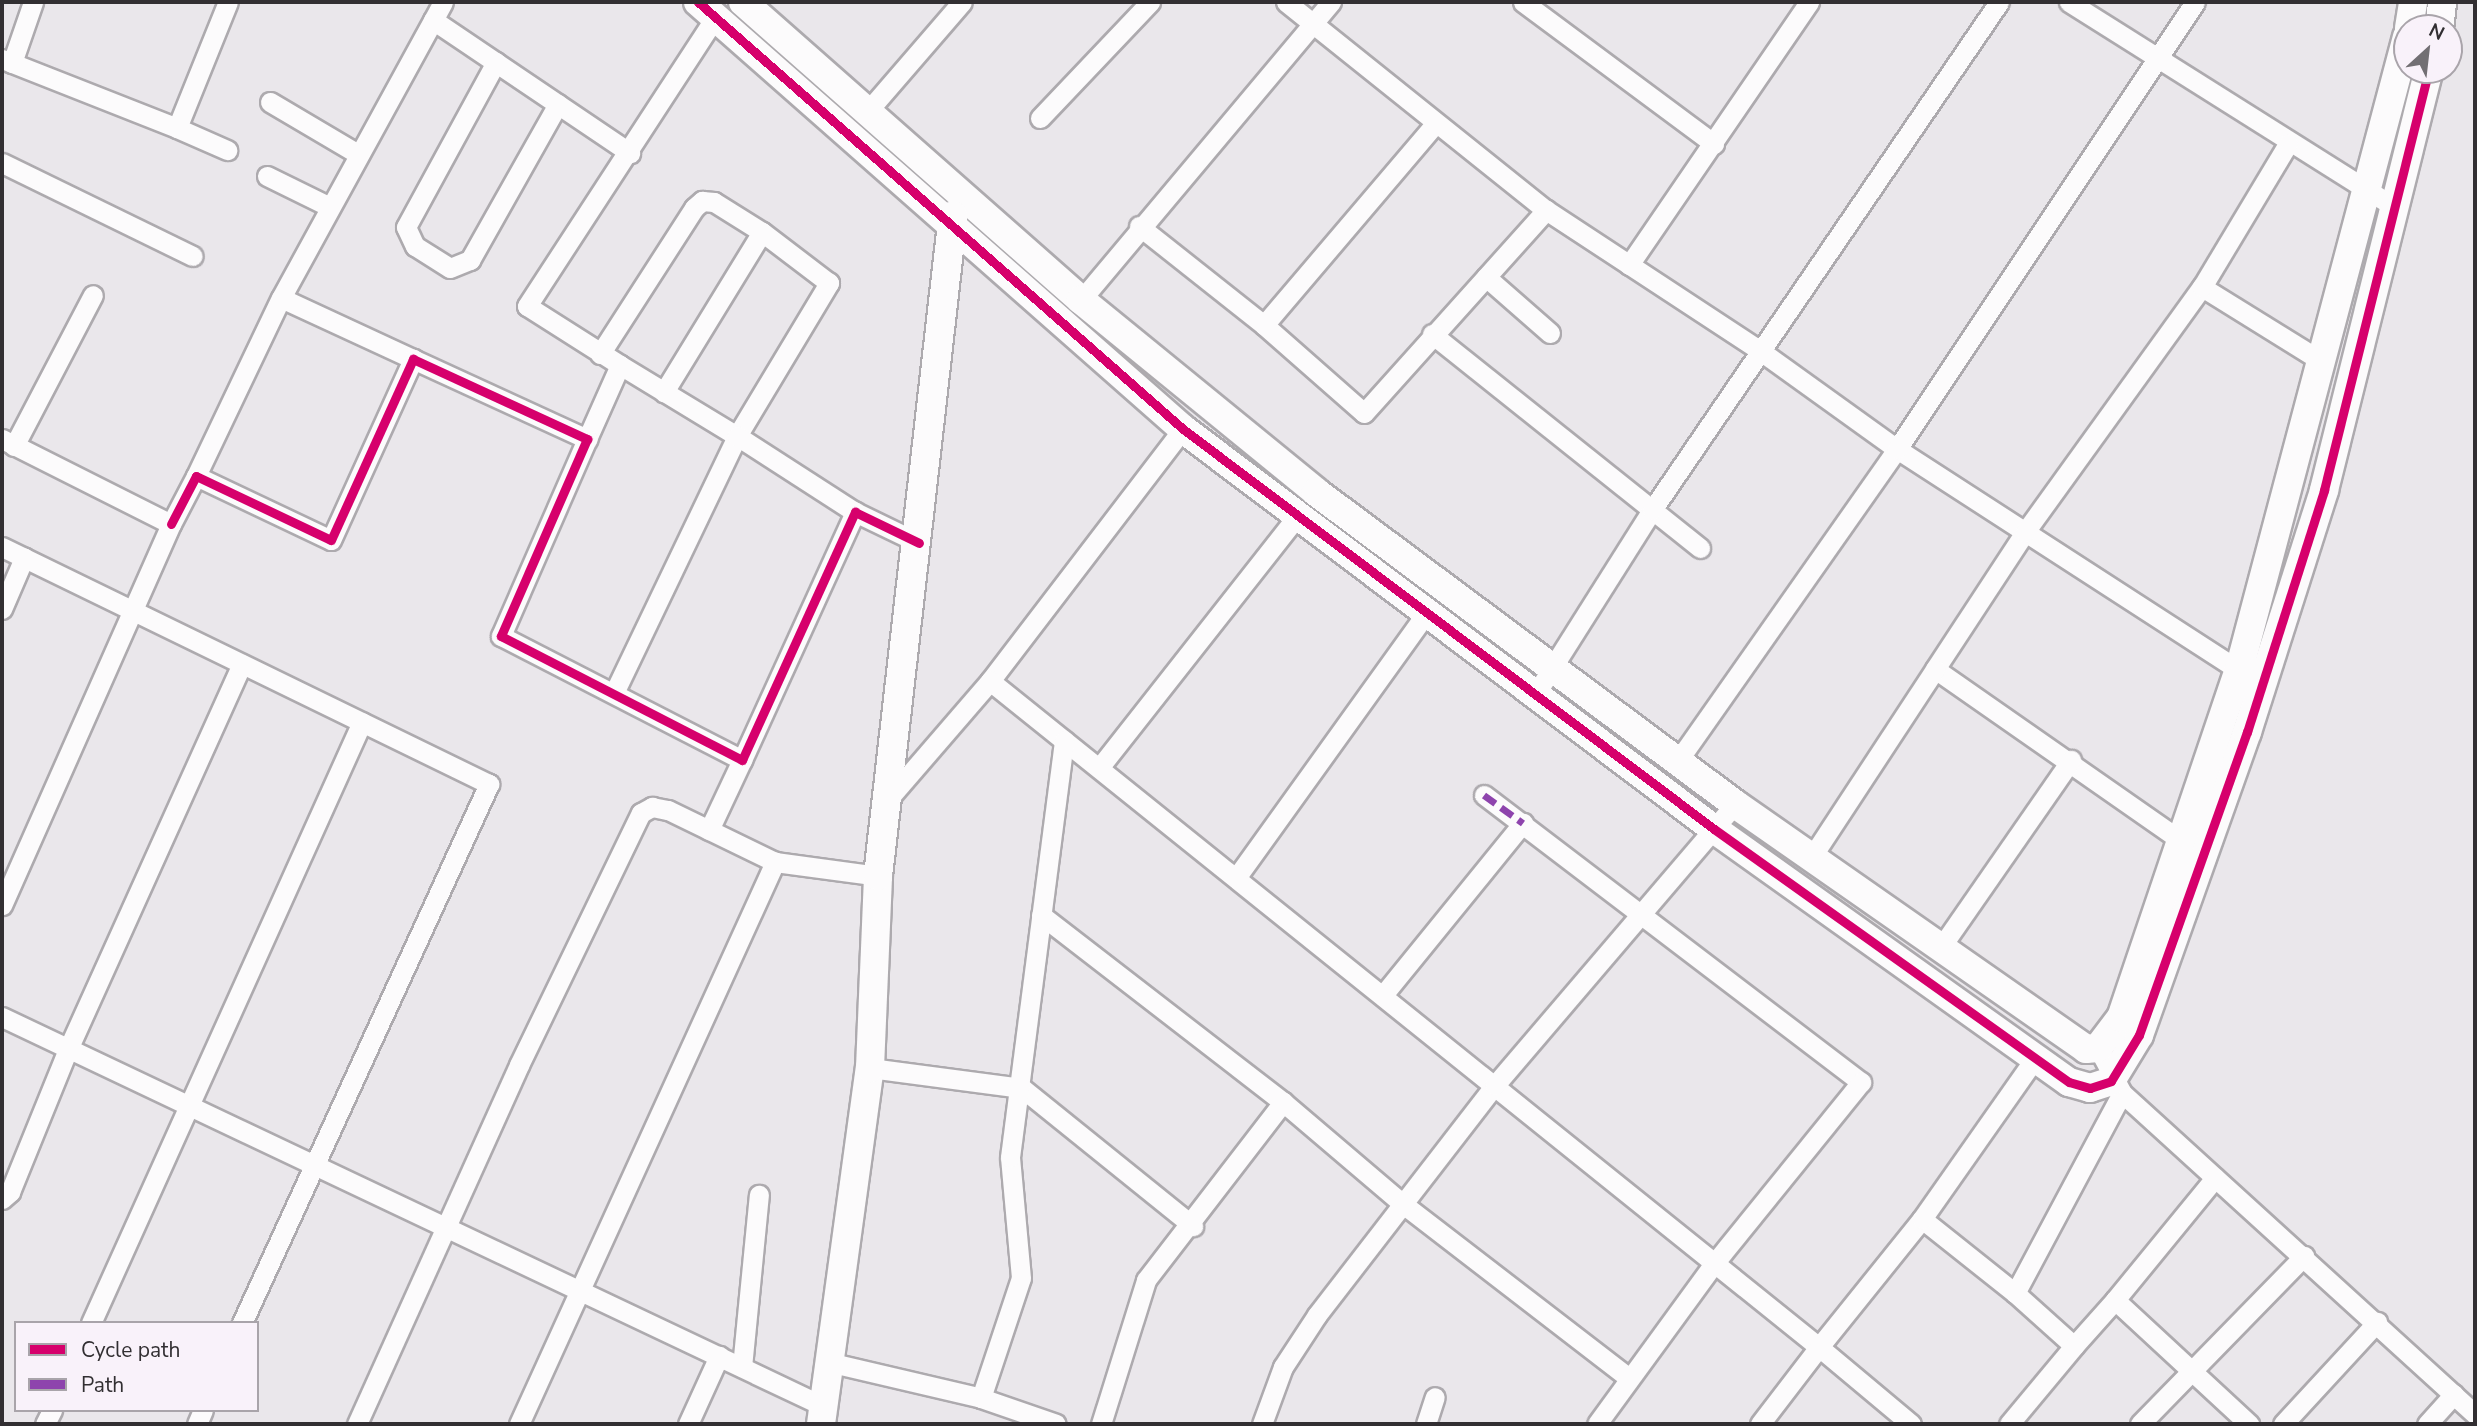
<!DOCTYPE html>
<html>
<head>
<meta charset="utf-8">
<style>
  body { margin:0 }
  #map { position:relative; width:2477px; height:1426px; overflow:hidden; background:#eae7eb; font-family:"Nunito Sans",sans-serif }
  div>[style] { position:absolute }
  .roads { filter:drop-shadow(2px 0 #adaaae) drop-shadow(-2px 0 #adaaae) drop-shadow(0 2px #adaaae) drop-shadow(0 -2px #adaaae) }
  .street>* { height:19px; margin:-9.5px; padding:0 9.5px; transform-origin:9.5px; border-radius:9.5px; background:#fcfbfc }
  .secondary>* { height:28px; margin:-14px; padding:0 14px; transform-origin:14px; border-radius:14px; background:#fcfbfc }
  .quiet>* { height:7px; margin-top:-3.5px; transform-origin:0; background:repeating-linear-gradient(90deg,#8e44ad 0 14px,transparent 0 21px) }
  .cycleway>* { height:9px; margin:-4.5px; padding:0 4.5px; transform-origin:4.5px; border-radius:4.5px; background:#d6006c }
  span { translate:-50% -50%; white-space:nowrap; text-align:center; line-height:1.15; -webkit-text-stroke:6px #f9f2fa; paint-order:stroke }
  .frame { position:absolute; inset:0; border:4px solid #322f32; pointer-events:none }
  .legend { position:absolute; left:14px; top:1321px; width:245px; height:91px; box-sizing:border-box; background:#f9f2fa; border:2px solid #a9a4aa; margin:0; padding:9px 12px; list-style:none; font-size:21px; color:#322f32 }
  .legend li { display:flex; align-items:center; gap:14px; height:35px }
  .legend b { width:35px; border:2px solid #a9a4aa }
  .north { position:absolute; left:2393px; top:14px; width:70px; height:70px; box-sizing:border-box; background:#f9f2fa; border:2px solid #a9a4aa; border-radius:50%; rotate:27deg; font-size:19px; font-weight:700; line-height:28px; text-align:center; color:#322f32 }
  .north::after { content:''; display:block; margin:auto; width:24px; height:32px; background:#726f73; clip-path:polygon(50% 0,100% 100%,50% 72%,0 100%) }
</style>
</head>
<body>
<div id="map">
  <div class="roads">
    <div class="street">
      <div style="left:1286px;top:2px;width:333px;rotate:38.7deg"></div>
      <div style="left:1546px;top:210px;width:258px;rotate:33.3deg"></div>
      <div style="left:1762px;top:352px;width:166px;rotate:35.7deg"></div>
      <div style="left:1897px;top:449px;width:417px;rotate:32.9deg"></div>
      <div style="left:1523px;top:2px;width:238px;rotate:36.6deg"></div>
      <div style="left:2069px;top:2px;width:384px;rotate:32.2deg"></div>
      <div style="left:433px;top:20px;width:238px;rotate:34deg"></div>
      <div style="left:2px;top:59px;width:188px;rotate:21.5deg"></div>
      <div style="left:177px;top:128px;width:136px;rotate:-68deg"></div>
      <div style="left:496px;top:62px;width:188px;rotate:118.6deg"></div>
      <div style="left:406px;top:227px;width:21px;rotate:65deg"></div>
      <div style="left:415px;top:246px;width:41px;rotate:32.2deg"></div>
      <div style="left:450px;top:268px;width:22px;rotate:-22deg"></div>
      <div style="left:470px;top:260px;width:179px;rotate:-60.6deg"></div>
      <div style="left:12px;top:63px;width:65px;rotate:-71deg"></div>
      <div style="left:270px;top:102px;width:102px;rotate:30.6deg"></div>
      <div style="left:867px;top:112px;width:145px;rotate:-49.2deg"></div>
      <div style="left:1040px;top:118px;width:160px;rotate:-46.5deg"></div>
      <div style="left:177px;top:128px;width:55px;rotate:23.7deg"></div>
      <div style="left:2px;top:163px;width:212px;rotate:26deg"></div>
      <div style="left:267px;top:176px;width:68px;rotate:26.2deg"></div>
      <div style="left:1139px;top:226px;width:159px;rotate:38.4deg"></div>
      <div style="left:1264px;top:325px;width:133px;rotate:41.3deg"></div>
      <div style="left:1364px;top:413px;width:273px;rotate:-48.1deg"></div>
      <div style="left:1629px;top:265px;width:319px;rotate:-55.6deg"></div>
      <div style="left:1486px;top:277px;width:85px;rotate:41.2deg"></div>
      <div style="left:2202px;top:287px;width:142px;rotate:31.8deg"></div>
      <div style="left:1081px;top:300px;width:389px;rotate:-50deg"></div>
      <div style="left:1264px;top:325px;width:264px;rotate:-49.6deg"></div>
      <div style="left:1432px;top:334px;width:343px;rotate:38.6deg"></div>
      <div style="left:600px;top:354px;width:174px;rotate:-57.2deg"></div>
      <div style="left:694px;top:208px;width:11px;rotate:-41deg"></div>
      <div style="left:702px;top:201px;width:12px;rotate:5deg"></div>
      <div style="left:714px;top:202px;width:57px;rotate:32deg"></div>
      <div style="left:762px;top:232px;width:188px;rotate:121.5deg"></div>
      <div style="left:413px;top:359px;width:145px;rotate:-155.2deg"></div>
      <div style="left:281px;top:298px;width:337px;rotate:-61.3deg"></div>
      <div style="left:620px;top:365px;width:110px;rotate:-147.6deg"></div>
      <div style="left:527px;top:306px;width:346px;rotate:-56.9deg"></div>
      <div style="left:2px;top:439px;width:189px;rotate:26.7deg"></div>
      <div style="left:171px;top:524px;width:417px;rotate:113.9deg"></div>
      <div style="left:587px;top:439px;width:81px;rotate:-66deg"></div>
      <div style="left:620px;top:365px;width:137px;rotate:31.3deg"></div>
      <div style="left:737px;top:436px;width:179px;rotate:-59deg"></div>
      <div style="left:829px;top:283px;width:84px;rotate:-142.7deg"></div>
      <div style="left:14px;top:446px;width:170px;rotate:-62.4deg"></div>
      <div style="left:196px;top:476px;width:197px;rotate:-64.5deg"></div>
      <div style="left:171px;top:524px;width:54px;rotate:-62.5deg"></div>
      <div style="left:196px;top:476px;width:149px;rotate:25.4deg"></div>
      <div style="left:331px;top:540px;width:199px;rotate:-65.6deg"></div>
      <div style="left:413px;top:359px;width:192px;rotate:24.7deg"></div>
      <div style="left:587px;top:439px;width:215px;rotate:113.6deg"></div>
      <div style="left:501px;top:636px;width:271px;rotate:27.2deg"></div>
      <div style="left:742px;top:760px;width:273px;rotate:-65.5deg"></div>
      <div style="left:855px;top:512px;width:71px;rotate:25.8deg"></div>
      <div style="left:2px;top:547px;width:542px;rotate:25.95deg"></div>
      <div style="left:489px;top:784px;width:593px;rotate:114.62deg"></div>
      <div style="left:2px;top:609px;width:56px;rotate:-66.7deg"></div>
      <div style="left:990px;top:681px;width:317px;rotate:-52.6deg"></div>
      <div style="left:614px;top:693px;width:285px;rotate:-64.4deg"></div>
      <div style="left:737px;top:436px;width:140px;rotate:32.8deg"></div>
      <div style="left:1535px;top:695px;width:219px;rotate:-57.7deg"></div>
      <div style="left:1652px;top:510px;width:615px;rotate:-55.66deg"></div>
      <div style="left:1677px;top:762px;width:383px;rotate:-54.9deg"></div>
      <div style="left:1897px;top:449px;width:537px;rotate:-56.31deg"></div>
      <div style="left:1099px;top:768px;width:322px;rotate:-51.8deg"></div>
      <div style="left:1484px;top:795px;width:474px;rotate:37.3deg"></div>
      <div style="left:1861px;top:1082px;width:232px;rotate:129deg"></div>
      <div style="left:1715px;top:1262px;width:200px;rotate:126.1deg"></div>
      <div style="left:889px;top:798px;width:155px;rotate:-49.2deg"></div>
      <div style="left:990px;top:681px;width:1063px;rotate:38.78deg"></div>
      <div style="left:1819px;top:1347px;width:97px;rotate:127.5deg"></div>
      <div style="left:709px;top:830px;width:77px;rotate:-64.8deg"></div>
      <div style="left:2183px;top:842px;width:302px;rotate:-145.1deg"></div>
      <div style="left:1935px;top:669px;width:164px;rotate:-56.7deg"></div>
      <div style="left:2025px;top:532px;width:302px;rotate:-54.2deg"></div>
      <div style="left:2202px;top:287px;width:167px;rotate:-59deg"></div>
      <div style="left:1811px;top:858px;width:226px;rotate:-56.7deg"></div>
      <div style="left:1236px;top:878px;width:325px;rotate:-54.3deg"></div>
      <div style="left:1041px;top:915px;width:306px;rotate:37.7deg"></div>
      <div style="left:1941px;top:947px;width:228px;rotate:-55.2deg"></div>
      <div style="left:1383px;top:995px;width:222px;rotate:-50.9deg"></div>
      <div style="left:2px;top:1017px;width:908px;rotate:25.35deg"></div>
      <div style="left:2098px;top:1048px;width:51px;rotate:61.9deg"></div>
      <div style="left:2122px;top:1093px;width:227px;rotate:118.1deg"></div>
      <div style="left:2015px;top:1293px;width:79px;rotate:41.9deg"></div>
      <div style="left:2074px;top:1346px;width:62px;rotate:-48.3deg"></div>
      <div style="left:2115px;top:1300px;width:183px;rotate:42.8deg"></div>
      <div style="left:870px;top:1068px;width:153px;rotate:7.5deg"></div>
      <div style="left:1022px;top:1088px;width:220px;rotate:38.9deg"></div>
      <div style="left:2122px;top:1093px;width:477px;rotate:42.3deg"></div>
      <div style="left:2px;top:1199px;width:11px;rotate:-41deg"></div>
      <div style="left:10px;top:1192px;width:157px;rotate:-67.9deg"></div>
      <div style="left:69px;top:1047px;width:420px;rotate:-65.7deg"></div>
      <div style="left:1922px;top:1219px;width:119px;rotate:38.5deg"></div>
      <div style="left:2115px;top:1300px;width:158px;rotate:-50.7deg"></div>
      <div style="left:91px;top:1323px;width:659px;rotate:-65.73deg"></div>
      <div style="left:828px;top:1362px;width:157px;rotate:13.2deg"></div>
      <div style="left:981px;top:1398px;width:79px;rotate:19.1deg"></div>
      <div style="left:742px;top:1367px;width:173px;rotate:-84.4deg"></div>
      <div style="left:981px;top:1398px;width:126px;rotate:-71.6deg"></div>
      <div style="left:1021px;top:1278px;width:121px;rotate:-95.2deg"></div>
      <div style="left:1010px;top:1157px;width:420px;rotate:-82.6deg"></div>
      <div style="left:45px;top:1424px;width:16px;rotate:-63deg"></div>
      <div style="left:197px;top:1424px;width:15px;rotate:-67deg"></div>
      <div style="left:357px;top:1424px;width:394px;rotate:-65.7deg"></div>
      <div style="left:519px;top:1065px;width:280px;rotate:-64.2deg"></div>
      <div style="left:641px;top:813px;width:13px;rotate:-29deg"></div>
      <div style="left:652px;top:807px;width:16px;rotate:11deg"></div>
      <div style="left:668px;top:810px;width:119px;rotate:25.9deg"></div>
      <div style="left:775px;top:862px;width:104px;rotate:7.7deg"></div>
      <div style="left:519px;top:1424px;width:618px;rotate:-65.51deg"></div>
      <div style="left:688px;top:1424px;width:75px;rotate:-65.5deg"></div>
      <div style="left:1101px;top:1424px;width:151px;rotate:-72.6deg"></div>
      <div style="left:1146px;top:1280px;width:225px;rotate:-52.4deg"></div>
      <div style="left:1283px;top:1102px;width:157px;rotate:40.4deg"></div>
      <div style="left:1403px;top:1204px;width:285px;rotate:37.6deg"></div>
      <div style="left:1262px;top:1424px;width:61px;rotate:-69.8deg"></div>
      <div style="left:1283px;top:1367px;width:62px;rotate:-56.8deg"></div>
      <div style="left:1317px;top:1315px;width:291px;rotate:-52.3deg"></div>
      <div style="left:1495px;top:1085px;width:370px;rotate:-49.5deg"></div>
      <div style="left:1426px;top:1424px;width:28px;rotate:-72deg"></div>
      <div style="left:1911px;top:1424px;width:120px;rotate:-140.1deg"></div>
      <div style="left:1819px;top:1347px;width:164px;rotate:-51.2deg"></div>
      <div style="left:1922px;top:1219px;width:197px;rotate:-54.9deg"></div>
      <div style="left:2009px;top:1424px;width:102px;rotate:-50.2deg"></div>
      <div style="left:2140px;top:1424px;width:235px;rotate:-45.7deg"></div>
      <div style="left:2283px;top:1424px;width:139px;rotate:-47.3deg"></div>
      <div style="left:2427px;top:1424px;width:40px;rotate:-48deg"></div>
    </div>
    <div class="secondary">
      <div style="left:698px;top:2px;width:646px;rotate:41.36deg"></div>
      <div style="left:1183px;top:429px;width:665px;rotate:36.99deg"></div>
      <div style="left:1714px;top:829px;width:436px;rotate:35.5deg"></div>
      <div style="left:2069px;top:1082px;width:22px;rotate:16deg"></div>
      <div style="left:2090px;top:1088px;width:22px;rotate:-18deg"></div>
      <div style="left:2111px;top:1081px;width:54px;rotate:-58.7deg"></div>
      <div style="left:2139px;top:1035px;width:322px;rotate:-70.4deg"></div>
      <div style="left:2247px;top:732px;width:254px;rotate:-72.3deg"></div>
      <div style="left:2324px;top:490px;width:433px;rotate:-76deg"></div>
      <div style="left:743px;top:2px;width:451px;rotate:41.4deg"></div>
      <div style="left:1081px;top:300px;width:303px;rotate:39.2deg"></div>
      <div style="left:1316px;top:492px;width:522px;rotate:36.67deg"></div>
      <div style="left:1735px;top:804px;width:428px;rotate:34.9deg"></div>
      <div style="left:2086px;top:1049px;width:12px;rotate:-5deg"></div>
      <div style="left:2098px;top:1048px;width:38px;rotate:-53deg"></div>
      <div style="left:2121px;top:1018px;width:367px;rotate:-71.3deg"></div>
      <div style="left:2239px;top:670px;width:655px;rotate:-75.14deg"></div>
      <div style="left:2409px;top:28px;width:26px;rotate:-81deg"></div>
      <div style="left:2439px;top:28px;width:26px;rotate:-83deg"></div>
      <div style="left:821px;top:1424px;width:359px;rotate:-82.2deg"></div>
      <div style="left:870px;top:1068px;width:192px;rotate:-87.6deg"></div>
      <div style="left:878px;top:876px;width:665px;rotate:-83.53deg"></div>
    </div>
  </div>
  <div class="quiet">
    <div style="left:1484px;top:795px;width:48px;rotate:35.7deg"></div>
  </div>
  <div class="cycleway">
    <div style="left:698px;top:2px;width:646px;rotate:41.36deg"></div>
    <div style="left:1183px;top:429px;width:665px;rotate:36.99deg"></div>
    <div style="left:1714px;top:829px;width:436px;rotate:35.5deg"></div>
    <div style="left:2069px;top:1082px;width:22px;rotate:16deg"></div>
    <div style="left:2090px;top:1088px;width:22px;rotate:-18deg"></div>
    <div style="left:2111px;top:1081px;width:54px;rotate:-58.7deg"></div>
    <div style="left:2139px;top:1035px;width:322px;rotate:-70.4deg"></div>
    <div style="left:2247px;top:732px;width:254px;rotate:-72.3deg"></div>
    <div style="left:2324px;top:490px;width:433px;rotate:-76deg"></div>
    <div style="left:171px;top:524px;width:54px;rotate:-62.5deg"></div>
    <div style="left:196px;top:476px;width:149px;rotate:25.4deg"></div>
    <div style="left:331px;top:540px;width:199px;rotate:-65.6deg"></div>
    <div style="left:413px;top:359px;width:192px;rotate:24.7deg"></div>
    <div style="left:587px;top:439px;width:215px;rotate:113.6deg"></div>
    <div style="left:501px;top:636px;width:271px;rotate:27.2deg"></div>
    <div style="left:742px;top:760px;width:273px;rotate:-65.5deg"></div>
    <div style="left:855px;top:512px;width:71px;rotate:25.8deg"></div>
  </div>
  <div class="frame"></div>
  <ul class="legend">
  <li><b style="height:9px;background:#d6006c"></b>Cycle path</li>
  <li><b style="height:9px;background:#8e44ad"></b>Path</li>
  </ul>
  <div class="north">N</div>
</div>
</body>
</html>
